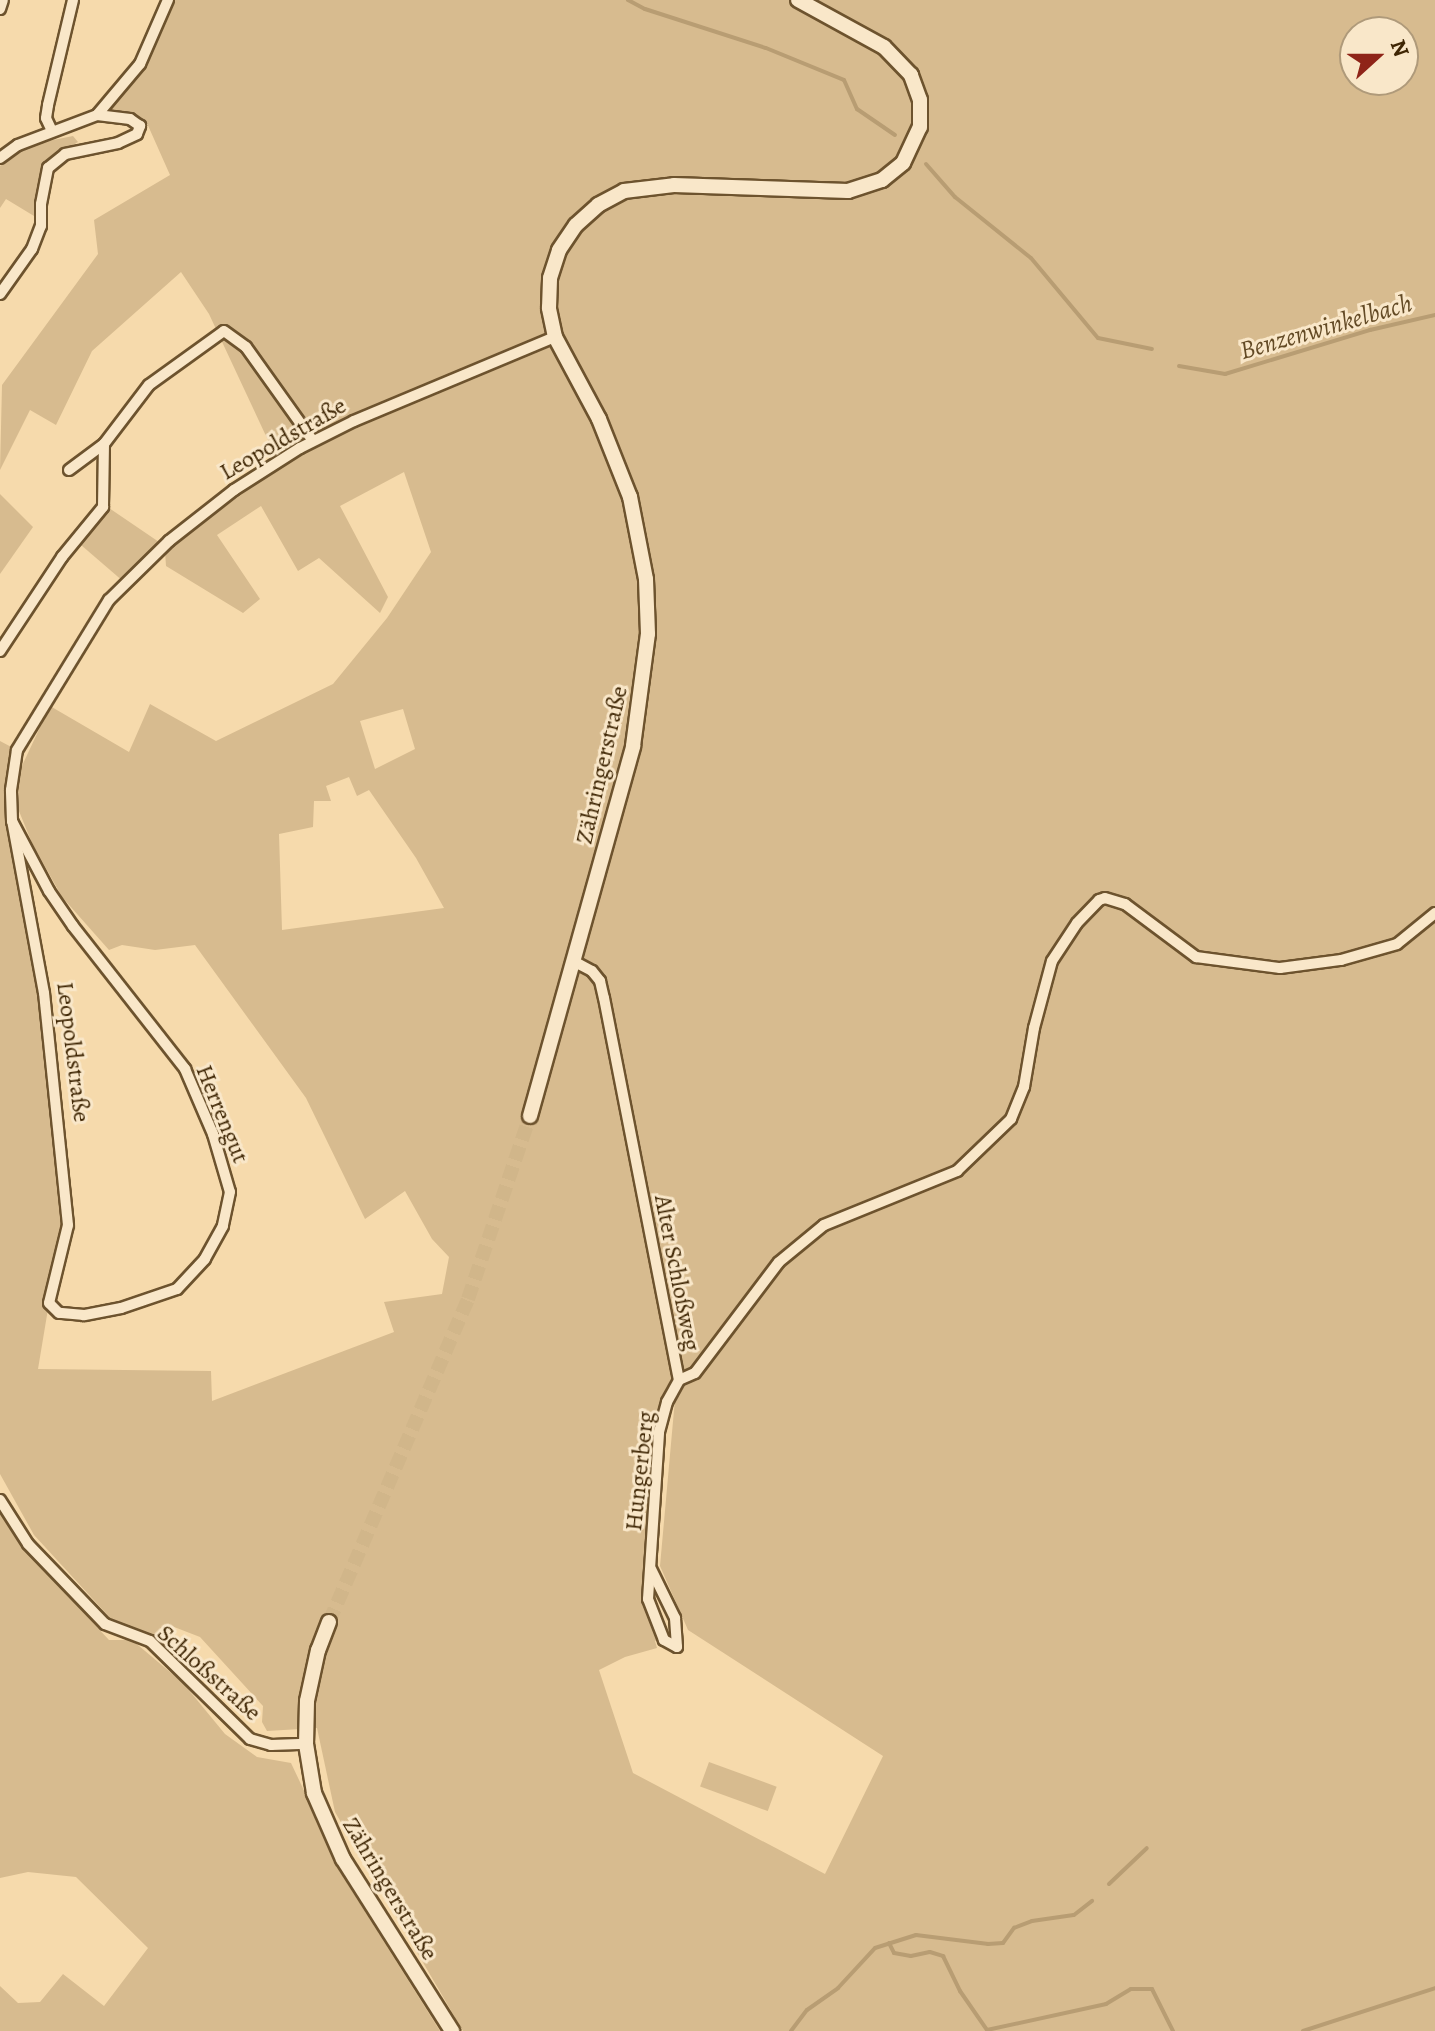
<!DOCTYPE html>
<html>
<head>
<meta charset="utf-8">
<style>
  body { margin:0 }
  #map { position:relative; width:1435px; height:2031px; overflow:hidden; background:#f6daac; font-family:Alegreya,serif }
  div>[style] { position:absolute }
  .green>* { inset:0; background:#d7bb8f; transform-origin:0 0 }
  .stream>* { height:4px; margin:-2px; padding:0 2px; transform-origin:2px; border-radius:2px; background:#b89d73 }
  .secondary-tunnel>* { height:14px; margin-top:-7px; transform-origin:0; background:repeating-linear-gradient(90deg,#d1b68a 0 14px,transparent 0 21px) }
  .roads { filter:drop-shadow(2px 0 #6d532e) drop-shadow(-2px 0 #6d532e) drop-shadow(0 2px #6d532e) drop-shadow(0 -2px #6d532e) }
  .street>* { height:10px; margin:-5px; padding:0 5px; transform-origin:5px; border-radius:5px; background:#f9e7c9 }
  .secondary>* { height:14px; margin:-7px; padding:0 7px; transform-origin:7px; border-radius:7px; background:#f9e7c9 }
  span { translate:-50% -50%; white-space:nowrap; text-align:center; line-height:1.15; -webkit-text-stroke:6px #f9e7c9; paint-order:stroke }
  .street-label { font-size:24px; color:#3f2604 }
  .water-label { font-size:26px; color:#634a25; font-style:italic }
  .north { position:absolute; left:1339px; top:16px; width:80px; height:80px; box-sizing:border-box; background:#f9e7c9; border:2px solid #af9a7a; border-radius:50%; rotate:69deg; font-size:22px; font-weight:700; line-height:32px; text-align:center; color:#3f2604 }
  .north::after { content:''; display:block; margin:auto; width:28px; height:36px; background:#8f2418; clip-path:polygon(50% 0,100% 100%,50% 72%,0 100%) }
</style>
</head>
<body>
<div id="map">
  <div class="green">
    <div style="clip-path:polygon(evenodd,171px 0,1435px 0,1435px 2031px,463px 2031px,335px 1812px,317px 1728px,267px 1731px,262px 1722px,263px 1706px,200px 1637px,169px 1625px,157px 1640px,113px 1621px,34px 1535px,0 1474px,0 741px,17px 750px,13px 785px,50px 706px,129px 752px,150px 704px,216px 741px,333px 684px,387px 618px,431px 552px,404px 472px,340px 506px,388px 597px,380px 613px,319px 558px,298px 571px,261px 506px,217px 535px,260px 599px,243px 613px,166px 566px,165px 551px,280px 466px,209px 314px,181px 272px,92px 351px,56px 425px,30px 410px,0 470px,2px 385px,98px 254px,94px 220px,170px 175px,146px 121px,109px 109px,143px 66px,171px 0,1355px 32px,1403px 32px,1403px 80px,1355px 80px,1355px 32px,171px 0,403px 709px,415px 749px,375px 769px,360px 721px,403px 709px,171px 0,349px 777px,357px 796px,369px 790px,416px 858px,444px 908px,282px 930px,279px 834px,313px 827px,314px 801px,331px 801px,326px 786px,349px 777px,171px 0,12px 794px,32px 843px,62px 897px,109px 950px,122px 945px,155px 950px,195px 945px,306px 1098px,365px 1219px,405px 1191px,432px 1239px,449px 1257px,442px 1294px,384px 1302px,394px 1332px,212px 1401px,211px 1371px,38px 1369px,49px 1303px,68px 1225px,44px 993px,12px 794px,171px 0,676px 1388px,660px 1566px,688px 1630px,883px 1756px,825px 1874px,633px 1773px,599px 1670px,625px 1657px,657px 1648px,655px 1641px,664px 1640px,648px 1598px,667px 1402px,676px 1388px)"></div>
    <div style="clip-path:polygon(73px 136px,78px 142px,48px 160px,34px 216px,6px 199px,0 208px,0 166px,28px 145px)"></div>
    <div style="clip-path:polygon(0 494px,33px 527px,0 574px)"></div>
    <div style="clip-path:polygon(109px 508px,159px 542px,124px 582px,81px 545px)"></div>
    <div style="clip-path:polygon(0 1507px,22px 1546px,109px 1640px,132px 1640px,183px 1683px,225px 1734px,257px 1757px,291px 1763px,350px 1888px,440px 2031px,0 2031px,0 1986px,18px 2003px,40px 2002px,63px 1974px,104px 2006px,148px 1948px,76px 1877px,28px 1872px,0 1878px)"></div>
    <div style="left:709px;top:1762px;width:72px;height:26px;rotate:20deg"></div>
  </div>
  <div class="stream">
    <div style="left:628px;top:0;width:19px;rotate:28deg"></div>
    <div style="left:645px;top:9px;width:127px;rotate:17.9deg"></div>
    <div style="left:766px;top:48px;width:84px;rotate:22.3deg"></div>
    <div style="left:844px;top:80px;width:32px;rotate:66deg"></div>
    <div style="left:857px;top:109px;width:46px;rotate:34.4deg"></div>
    <div style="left:926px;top:164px;width:44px;rotate:48.7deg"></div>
    <div style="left:955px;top:197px;width:97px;rotate:38.8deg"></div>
    <div style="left:1031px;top:258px;width:104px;rotate:50.1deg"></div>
    <div style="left:1098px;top:338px;width:55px;rotate:11.5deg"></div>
    <div style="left:1179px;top:366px;width:47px;rotate:9.9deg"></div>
    <div style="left:1225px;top:374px;width:152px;rotate:-16.9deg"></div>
    <div style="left:1370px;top:330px;width:67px;rotate:-13deg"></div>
    <div style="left:1109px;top:1884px;width:52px;rotate:-43.5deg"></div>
    <div style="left:889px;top:1943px;width:11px;rotate:63deg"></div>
    <div style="left:894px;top:1953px;width:17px;rotate:10deg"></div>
    <div style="left:911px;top:1956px;width:19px;rotate:-12deg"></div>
    <div style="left:930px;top:1952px;width:14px;rotate:17deg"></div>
    <div style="left:943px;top:1956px;width:39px;rotate:64deg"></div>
    <div style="left:960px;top:1991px;width:47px;rotate:55.3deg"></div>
    <div style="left:987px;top:2030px;width:122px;rotate:-12.3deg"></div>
    <div style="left:1106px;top:2004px;width:29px;rotate:-31deg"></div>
    <div style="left:1131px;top:1989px;width:21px"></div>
    <div style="left:1152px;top:1989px;width:47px;rotate:63.4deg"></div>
    <div style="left:791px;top:2031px;width:26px;rotate:-53deg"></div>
    <div style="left:807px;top:2010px;width:38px;rotate:-35deg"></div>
    <div style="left:838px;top:1988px;width:54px;rotate:-47.2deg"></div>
    <div style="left:875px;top:1948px;width:43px;rotate:-17.6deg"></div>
    <div style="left:916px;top:1935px;width:73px;rotate:7.1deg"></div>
    <div style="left:988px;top:1944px;width:15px;rotate:-4deg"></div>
    <div style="left:1003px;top:1943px;width:19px;rotate:-54deg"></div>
    <div style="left:1014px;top:1928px;width:19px;rotate:-21deg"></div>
    <div style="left:1032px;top:1921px;width:42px;rotate:-8.1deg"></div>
    <div style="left:1074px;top:1915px;width:23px;rotate:-38deg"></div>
    <div style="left:1303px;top:2031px;width:139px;rotate:-18deg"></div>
  </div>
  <div class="secondary-tunnel">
    <div style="left:329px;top:1622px;width:352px;rotate:-66.7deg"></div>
    <div style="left:468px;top:1299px;width:193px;rotate:-71.3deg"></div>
  </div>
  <div class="roads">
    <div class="street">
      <div style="left:0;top:9px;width:9px;rotate:-72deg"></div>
      <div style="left:52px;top:131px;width:14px;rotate:-115deg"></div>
      <div style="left:46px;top:118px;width:13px;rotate:-81deg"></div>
      <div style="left:48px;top:105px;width:108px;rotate:-76.6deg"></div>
      <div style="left:0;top:158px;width:22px;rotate:-36deg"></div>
      <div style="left:18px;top:145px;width:85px;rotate:-20.8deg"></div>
      <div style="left:97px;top:115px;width:67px;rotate:-49.9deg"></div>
      <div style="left:140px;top:64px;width:70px;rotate:-66.4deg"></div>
      <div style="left:0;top:294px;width:55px;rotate:-54.6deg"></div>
      <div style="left:32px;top:249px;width:25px;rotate:-69deg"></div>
      <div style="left:41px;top:226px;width:22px;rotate:-90deg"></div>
      <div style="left:41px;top:204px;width:37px;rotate:-79deg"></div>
      <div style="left:48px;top:168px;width:22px;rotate:-39deg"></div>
      <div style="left:65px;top:154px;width:54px;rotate:-11.7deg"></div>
      <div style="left:118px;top:143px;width:21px;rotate:-25deg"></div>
      <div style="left:137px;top:134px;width:9px;rotate:-69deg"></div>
      <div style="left:140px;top:126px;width:12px;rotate:-145deg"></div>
      <div style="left:130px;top:119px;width:33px;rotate:-173deg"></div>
      <div style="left:69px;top:470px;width:44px;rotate:-36.6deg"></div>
      <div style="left:104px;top:444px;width:74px;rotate:-52.7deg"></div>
      <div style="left:149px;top:385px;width:92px;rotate:-35.8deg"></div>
      <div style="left:224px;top:331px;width:27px;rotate:36deg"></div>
      <div style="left:246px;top:347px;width:115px;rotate:54.5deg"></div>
      <div style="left:0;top:651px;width:113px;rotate:-56.6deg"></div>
      <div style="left:62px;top:557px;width:65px;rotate:-50.6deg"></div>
      <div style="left:103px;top:507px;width:63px;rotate:-89.1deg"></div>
      <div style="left:12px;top:821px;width:79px;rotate:62.1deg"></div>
      <div style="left:49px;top:891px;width:42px;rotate:55.6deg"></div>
      <div style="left:73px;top:926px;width:182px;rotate:51.9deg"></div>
      <div style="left:185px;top:1069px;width:71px;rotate:66.7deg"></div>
      <div style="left:213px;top:1134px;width:60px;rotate:73.7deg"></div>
      <div style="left:230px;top:1192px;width:35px;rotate:102deg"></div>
      <div style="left:223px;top:1226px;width:38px;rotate:119deg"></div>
      <div style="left:205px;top:1259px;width:41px;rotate:133deg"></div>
      <div style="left:177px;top:1289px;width:59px;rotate:161.3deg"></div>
      <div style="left:121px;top:1308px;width:38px;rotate:169deg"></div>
      <div style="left:84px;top:1315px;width:25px;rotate:-175deg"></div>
      <div style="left:59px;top:1313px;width:14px;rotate:-135deg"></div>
      <div style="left:49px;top:1303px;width:80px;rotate:-76.3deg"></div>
      <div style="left:68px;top:1225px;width:233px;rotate:-95.9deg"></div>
      <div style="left:44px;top:993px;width:175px;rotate:-100.5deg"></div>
      <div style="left:12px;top:821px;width:31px;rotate:-92deg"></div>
      <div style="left:11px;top:790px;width:40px;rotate:-81.5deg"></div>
      <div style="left:17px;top:750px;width:176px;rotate:-58.5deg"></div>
      <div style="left:109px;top:600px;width:84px;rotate:-44.5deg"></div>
      <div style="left:169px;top:541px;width:83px;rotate:-38.1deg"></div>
      <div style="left:234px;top:490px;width:78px;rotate:-32.5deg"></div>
      <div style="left:300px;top:448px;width:60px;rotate:-26.6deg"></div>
      <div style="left:354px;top:421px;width:218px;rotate:-22.7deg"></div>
      <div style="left:575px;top:962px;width:19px;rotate:28deg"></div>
      <div style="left:592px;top:971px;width:13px;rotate:51deg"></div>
      <div style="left:600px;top:981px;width:17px;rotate:77deg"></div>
      <div style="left:604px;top:998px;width:389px;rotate:78.9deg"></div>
      <div style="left:679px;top:1380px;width:17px;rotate:-24deg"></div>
      <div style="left:695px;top:1373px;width:139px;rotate:-52.9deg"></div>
      <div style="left:779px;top:1262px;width:58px;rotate:-39.4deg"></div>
      <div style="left:824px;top:1225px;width:144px;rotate:-22.1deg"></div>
      <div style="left:957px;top:1171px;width:75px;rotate:-43.9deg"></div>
      <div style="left:1011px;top:1119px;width:35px;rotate:-68deg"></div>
      <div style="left:1024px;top:1087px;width:60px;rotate:-80.4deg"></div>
      <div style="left:1034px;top:1028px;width:69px;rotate:-75deg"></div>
      <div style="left:1052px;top:961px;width:45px;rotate:-56.7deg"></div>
      <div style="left:1077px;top:923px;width:32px;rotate:-46deg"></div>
      <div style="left:1099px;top:900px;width:6px;rotate:-18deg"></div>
      <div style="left:1105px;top:898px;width:21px;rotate:17deg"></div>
      <div style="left:1125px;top:904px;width:89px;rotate:36.7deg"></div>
      <div style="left:1196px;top:957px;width:85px;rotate:7.5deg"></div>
      <div style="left:1280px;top:968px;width:62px;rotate:-7.5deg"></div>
      <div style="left:1341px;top:960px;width:58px;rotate:-15.9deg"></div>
      <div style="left:1397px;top:944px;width:49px;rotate:-39.2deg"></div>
      <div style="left:0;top:1500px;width:52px;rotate:57.5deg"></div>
      <div style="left:28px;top:1544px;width:111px;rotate:46.1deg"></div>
      <div style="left:105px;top:1624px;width:48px;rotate:20.7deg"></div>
      <div style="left:150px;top:1641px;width:140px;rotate:44.4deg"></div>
      <div style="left:250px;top:1739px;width:22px;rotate:16deg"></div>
      <div style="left:271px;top:1745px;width:35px;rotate:-2deg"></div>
      <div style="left:651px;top:1569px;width:55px;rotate:63.9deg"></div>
      <div style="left:675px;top:1618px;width:29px;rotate:86deg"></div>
      <div style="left:677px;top:1647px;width:15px;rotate:-152deg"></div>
      <div style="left:664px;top:1640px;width:44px;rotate:-111.3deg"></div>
      <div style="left:648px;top:1599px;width:167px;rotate:-86.2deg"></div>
      <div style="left:659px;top:1432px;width:31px;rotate:-75deg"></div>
      <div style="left:667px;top:1402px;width:25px;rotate:-61deg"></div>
    </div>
    <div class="secondary">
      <div style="left:530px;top:1116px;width:384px;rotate:-74.4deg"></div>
      <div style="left:633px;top:746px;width:113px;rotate:-82.4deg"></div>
      <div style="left:648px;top:634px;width:55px;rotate:-92.1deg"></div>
      <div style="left:646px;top:579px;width:84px;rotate:-101deg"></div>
      <div style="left:630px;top:497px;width:84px;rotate:-111.7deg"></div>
      <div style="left:599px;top:419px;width:93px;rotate:-118.2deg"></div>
      <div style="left:555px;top:337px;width:30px;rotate:-102deg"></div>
      <div style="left:549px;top:308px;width:30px;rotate:-88deg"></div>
      <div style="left:550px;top:278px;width:29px;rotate:-72deg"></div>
      <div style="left:559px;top:250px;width:30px;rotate:-56deg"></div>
      <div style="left:576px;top:225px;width:30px;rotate:-42deg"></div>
      <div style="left:598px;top:205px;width:30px;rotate:-28deg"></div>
      <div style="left:624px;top:191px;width:50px;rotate:-6.8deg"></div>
      <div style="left:674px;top:185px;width:174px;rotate:2deg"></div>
      <div style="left:848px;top:191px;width:36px;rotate:-18deg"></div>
      <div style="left:882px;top:180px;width:27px;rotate:-39deg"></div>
      <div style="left:903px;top:163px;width:40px;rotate:-65deg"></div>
      <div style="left:920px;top:127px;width:27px;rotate:-90deg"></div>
      <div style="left:920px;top:100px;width:27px;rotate:-110deg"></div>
      <div style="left:911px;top:75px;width:39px;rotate:-134deg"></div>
      <div style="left:884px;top:47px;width:98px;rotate:-151.3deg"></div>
      <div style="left:329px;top:1622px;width:30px;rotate:111deg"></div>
      <div style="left:318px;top:1650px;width:52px;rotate:102.2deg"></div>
      <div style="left:307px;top:1701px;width:43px;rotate:91.3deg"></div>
      <div style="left:306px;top:1744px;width:50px;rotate:80.7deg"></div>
      <div style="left:314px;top:1793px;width:72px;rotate:66.3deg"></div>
      <div style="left:343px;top:1859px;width:204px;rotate:57.6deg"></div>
    </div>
  </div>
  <div class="street-label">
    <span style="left:283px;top:439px;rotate:-30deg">Leopoldstraße</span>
    <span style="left:602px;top:765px;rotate:-77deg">Zähringerstraße</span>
    <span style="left:73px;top:1052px;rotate:83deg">Leopoldstraße</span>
    <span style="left:222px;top:1114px;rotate:68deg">Herrengut</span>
    <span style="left:677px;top:1273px;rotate:79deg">Alter Schloßweg</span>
    <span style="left:640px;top:1471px;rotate:-84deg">Hungerberg</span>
    <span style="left:209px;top:1673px;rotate:42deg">Schloßstraße</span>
    <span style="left:390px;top:1889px;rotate:59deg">Zähringerstraße</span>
  </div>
  <div class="water-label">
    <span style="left:1326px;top:327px;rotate:-16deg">Benzenwinkelbach</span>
  </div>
  <div class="north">N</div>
</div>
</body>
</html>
